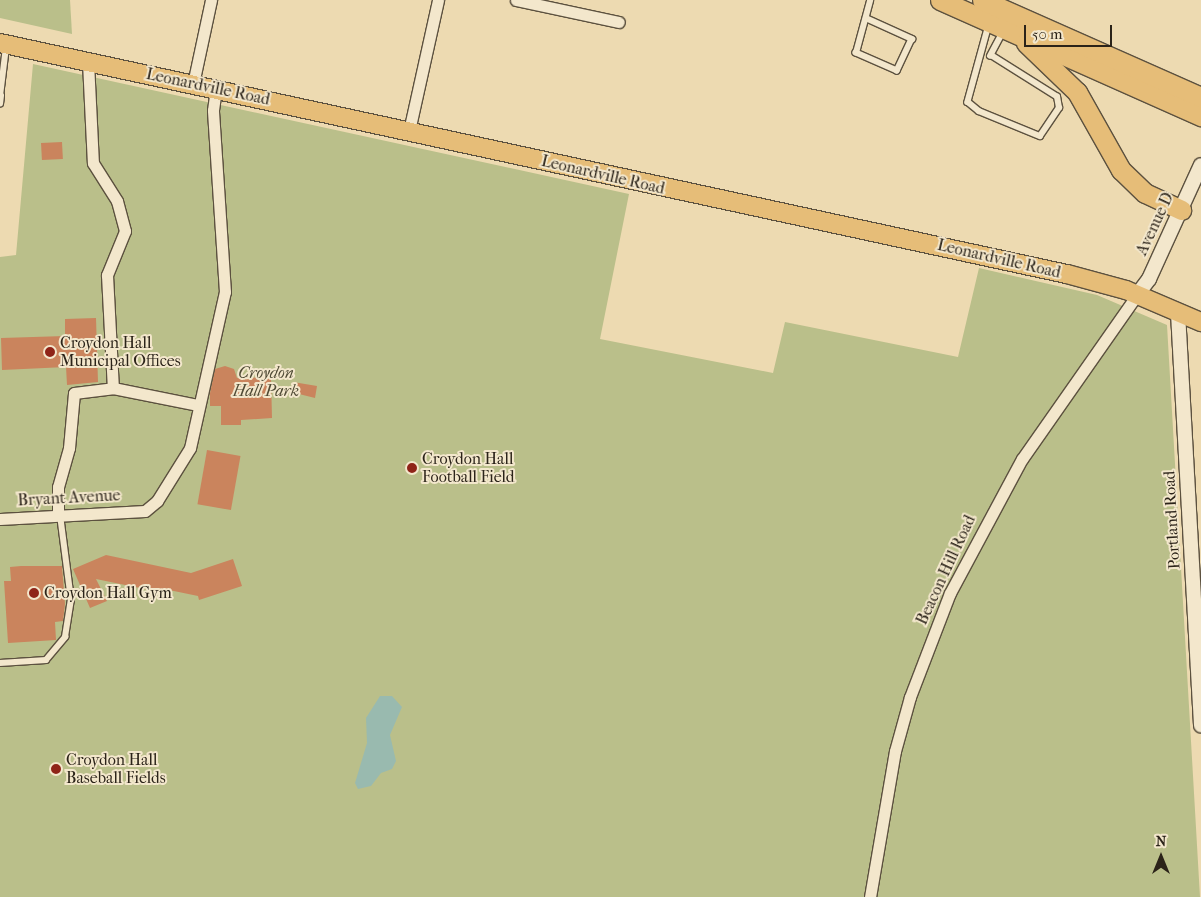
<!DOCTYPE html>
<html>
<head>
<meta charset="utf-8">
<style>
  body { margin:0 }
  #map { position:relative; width:1201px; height:897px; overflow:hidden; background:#eddab1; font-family:"IM FELL French Canon",serif }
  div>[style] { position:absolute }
  .green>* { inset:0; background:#babf8a }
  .water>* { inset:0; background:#99baaf }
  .building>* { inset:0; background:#ca845d; transform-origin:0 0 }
  .roads { filter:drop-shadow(1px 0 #5c513f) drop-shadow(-1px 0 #5c513f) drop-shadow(0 1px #5c513f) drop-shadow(0 -1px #5c513f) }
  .service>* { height:5.5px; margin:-2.75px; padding:0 2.75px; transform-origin:2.75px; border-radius:2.75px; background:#f3e7cc }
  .minor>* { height:11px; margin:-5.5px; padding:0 5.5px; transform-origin:5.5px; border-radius:5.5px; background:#f3e7cc }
  .tertiary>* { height:14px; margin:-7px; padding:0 7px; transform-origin:7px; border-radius:7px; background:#f3e7cc }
  .primary>* { height:18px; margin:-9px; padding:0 9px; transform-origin:9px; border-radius:9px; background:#e6bd78 }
  .trunk>* { height:19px; margin:-9.5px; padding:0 9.5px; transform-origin:9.5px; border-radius:9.5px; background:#e6bd78 }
  .dots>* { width:14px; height:14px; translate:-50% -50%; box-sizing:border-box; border:2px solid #f3e7cc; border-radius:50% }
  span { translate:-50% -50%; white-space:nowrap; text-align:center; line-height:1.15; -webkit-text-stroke:4px #f3e7cc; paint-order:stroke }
  .street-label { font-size:16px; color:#2b2319 }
  .poi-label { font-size:16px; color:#2b2319 }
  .left { translate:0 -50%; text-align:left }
  .park-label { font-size:16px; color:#4f4a35; font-style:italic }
  .north { position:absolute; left:1136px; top:832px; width:50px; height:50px; -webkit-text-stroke:4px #f3e7cc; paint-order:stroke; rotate:0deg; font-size:14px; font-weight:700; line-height:20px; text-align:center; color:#2b2319 }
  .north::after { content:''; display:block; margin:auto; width:18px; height:22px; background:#2b2319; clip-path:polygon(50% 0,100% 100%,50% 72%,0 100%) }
  .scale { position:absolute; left:1024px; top:25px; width:88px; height:22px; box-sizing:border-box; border:2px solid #2b2319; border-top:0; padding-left:6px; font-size:15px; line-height:18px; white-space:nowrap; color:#2b2319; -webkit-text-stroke:4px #f3e7cc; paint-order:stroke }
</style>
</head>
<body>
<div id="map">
  <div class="green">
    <div style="clip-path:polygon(0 0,70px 0,72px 34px,0 18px)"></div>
    <div style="clip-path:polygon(33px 64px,629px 194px,600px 339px,773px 373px,785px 322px,958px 357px,979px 268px,1097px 295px,1167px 325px,1200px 897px,0 897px,0 257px,16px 255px)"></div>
  </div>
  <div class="water">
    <div style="clip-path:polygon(380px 696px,392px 696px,402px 707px,390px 735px,396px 761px,392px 769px,381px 773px,371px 786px,358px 789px,355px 783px,367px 743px,366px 718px)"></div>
  </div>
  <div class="building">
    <div style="left:62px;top:142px;width:17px;height:21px;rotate:87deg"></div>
    <div style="clip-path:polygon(96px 318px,98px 382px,67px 385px,66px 367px,2px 370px,1px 338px,65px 336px,65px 319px)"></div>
    <div style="clip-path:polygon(225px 366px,234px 369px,237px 378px,271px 377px,272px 418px,241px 420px,241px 425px,221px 425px,221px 406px,210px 406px,210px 393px,215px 369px)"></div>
    <div style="clip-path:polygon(293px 382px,317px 386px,315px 398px,291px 392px)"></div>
    <div style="left:207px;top:450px;width:34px;height:55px;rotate:10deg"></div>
    <div style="clip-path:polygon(106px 555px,191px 573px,233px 559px,242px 586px,199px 600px,198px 596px,169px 590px,169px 594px,96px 579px,107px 601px,90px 608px,73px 569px)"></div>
    <div style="clip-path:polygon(21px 566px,62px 566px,65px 604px,63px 621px,55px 622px,56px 640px,8px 643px,4px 581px,11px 581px,10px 567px)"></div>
  </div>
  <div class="roads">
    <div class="service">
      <div style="left:866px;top:18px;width:51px;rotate:24.5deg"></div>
      <div style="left:912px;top:39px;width:35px;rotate:115deg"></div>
      <div style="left:897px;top:71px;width:45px;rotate:-156.3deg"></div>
      <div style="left:856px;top:53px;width:54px;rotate:-74.9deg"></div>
      <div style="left:989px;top:25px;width:80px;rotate:105.3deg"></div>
      <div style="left:968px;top:102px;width:14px;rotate:39deg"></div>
      <div style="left:979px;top:111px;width:66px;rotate:22.3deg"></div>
      <div style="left:1040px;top:136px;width:34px;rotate:-56deg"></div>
      <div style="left:1059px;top:108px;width:11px;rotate:-100deg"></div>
      <div style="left:1057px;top:97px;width:77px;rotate:-147.8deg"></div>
      <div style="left:990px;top:56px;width:27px;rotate:-62deg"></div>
      <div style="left:0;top:96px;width:49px;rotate:-83deg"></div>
      <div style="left:0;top:104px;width:8px;rotate:-83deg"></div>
      <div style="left:0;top:663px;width:46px;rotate:-3.7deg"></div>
      <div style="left:46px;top:660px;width:30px;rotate:-50deg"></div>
      <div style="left:65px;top:637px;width:37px;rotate:-81deg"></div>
      <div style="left:71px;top:600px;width:86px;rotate:-97.4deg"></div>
    </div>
    <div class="minor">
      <div style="left:516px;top:0;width:105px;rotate:12.1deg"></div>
      <div style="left:88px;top:62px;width:101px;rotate:87.2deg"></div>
      <div style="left:93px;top:163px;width:45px;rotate:57.7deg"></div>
      <div style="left:117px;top:201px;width:31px;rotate:75deg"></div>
      <div style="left:125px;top:231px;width:48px;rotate:112.2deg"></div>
      <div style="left:107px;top:275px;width:113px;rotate:87deg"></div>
      <div style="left:113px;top:388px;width:87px;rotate:11.3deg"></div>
      <div style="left:193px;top:84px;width:86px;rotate:-77.9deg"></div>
      <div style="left:409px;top:131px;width:134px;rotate:-77.5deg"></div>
      <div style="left:58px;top:515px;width:28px;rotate:-90deg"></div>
      <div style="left:58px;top:487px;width:41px;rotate:-74.2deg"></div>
      <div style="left:69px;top:448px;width:55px;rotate:-84.8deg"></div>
      <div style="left:74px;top:393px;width:39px;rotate:-7deg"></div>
      <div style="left:0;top:519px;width:145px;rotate:-3.2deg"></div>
      <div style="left:145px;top:511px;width:16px;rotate:-40deg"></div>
      <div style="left:157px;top:501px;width:62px;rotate:-58.1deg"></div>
      <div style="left:190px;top:448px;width:160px;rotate:-77.4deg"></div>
      <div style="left:225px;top:292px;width:182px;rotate:-93.8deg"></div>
      <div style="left:213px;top:110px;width:21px;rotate:-82deg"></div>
      <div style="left:870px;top:897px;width:148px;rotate:-80.3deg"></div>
      <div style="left:895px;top:751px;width:56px;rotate:-74.5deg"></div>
      <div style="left:910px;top:697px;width:111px;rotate:-69deg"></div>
      <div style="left:950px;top:593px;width:152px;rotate:-61.8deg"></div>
      <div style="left:1022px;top:459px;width:200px;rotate:-55deg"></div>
    </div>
    <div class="tertiary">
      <div style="left:1137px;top:295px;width:20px;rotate:-53deg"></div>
      <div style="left:1149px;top:279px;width:125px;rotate:-65.5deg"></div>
      <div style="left:1178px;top:313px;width:413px;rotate:86.8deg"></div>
    </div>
    <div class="primary">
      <div style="left:0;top:43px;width:1092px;rotate:12.22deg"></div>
      <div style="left:1067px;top:274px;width:61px;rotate:15.2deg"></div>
      <div style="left:1126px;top:290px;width:82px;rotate:23.1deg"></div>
    </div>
    <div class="trunk">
      <div style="left:940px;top:0;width:286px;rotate:24deg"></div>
      <div style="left:982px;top:0;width:240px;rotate:23.9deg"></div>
      <div style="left:1026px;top:43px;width:71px;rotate:43.9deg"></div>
      <div style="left:1077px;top:92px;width:90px;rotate:60.6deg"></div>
      <div style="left:1121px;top:170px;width:33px;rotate:44deg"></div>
      <div style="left:1145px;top:193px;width:40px;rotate:25deg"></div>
    </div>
  </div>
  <div class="dots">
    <div style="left:50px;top:352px;background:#8f2418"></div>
    <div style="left:412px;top:468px;background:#8f2418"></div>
    <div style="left:34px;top:593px;background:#8f2418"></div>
    <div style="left:56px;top:769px;background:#8f2418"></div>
  </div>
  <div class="street-label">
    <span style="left:208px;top:87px;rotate:12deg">Leonardville Road</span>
    <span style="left:603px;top:175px;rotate:13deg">Leonardville Road</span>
    <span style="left:1155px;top:224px;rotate:-65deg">Avenue D</span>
    <span style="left:999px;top:259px;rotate:13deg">Leonardville Road</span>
    <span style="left:69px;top:498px;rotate:-3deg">Bryant Avenue</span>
    <span style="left:1172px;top:520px;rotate:-93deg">Portland Road</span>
    <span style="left:946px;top:570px;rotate:-65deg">Beacon Hill Road</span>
  </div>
  <div class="poi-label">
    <span class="left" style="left:60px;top:352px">Croydon Hall<br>Municipal Offices</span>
    <span class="left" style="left:422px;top:468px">Croydon Hall<br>Football Field</span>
    <span class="left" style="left:44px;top:593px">Croydon Hall Gym</span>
    <span class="left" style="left:66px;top:769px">Croydon Hall<br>Baseball Fields</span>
  </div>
  <div class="park-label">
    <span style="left:266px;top:382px">Croydon<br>Hall Park</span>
  </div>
  <div class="north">N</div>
  <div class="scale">50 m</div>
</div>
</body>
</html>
